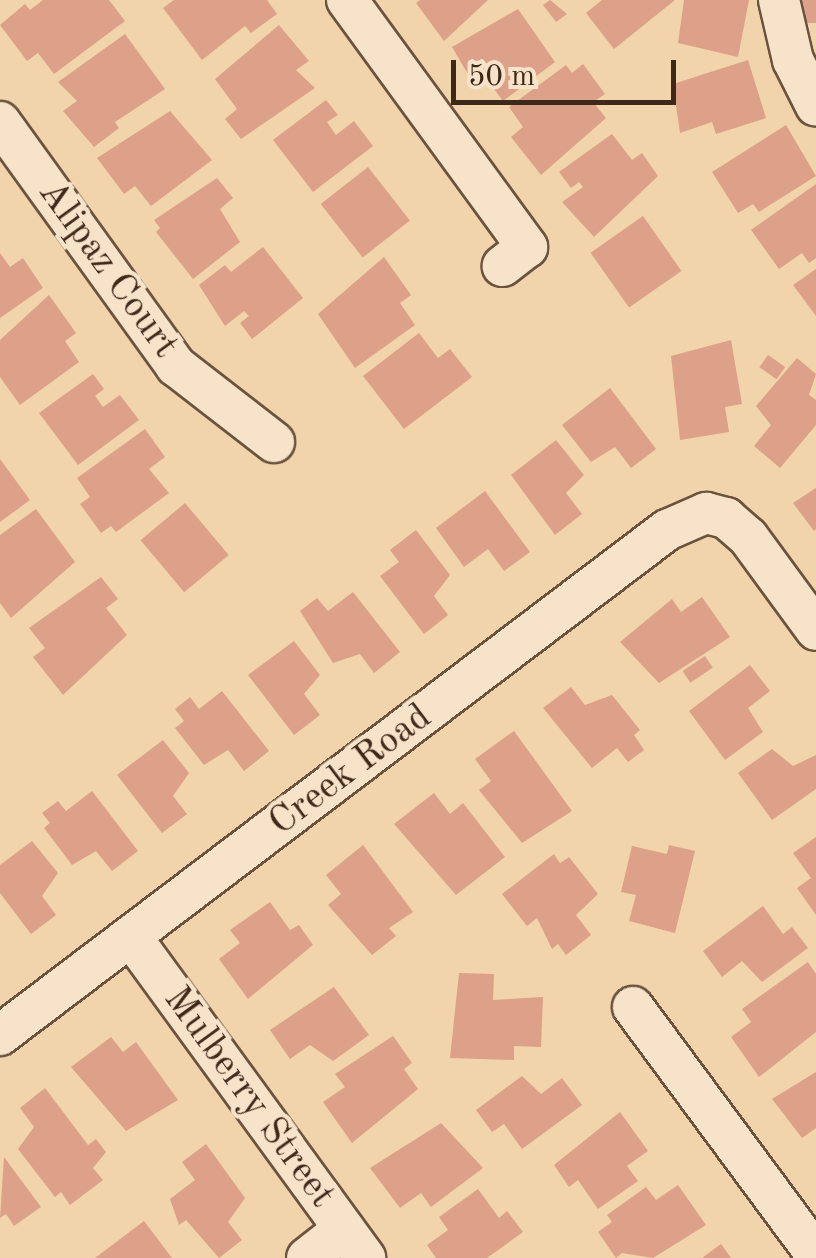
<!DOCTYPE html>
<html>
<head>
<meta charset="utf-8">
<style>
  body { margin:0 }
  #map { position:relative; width:816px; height:1258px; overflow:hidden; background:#f1d4ac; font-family:"Old Standard TT",serif }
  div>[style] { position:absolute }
  .building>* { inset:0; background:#dda088; transform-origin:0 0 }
  .roads { filter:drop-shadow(2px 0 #6b533e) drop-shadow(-2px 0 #6b533e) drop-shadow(0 2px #6b533e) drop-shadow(0 -2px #6b533e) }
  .minor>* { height:40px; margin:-20px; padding:0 20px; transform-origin:20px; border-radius:20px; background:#f6e3c9 }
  span { translate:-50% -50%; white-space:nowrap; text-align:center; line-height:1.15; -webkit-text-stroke:9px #f6e3c9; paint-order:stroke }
  .street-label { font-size:38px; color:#3e2819 }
  .scale { position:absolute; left:451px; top:60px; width:225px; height:45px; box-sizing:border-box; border:5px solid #3e2819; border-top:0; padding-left:12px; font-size:30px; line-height:35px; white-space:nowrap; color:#3e2819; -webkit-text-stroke:8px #f6e3c9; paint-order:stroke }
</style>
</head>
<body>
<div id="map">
  <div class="building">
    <div style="clip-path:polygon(43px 0,109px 0,125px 21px,54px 74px,38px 53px,27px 61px,0 25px,25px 4px,30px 10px)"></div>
    <div style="clip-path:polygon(174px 0,267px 0,277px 14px,251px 33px,245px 26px,202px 60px,163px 8px)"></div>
    <div style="clip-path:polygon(420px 0,488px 0,444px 41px,416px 3px)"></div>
    <div style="clip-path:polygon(550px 0,567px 14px,556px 22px,543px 5px)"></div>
    <div style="clip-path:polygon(602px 0,675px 0,614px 49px,586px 13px)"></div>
    <div style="clip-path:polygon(684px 0,749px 0,738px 57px,678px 43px)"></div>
    <div style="left:802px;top:0;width:14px;height:23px"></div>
    <div style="clip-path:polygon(518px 9px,555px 62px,503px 101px,491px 85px,500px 79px,496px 74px,476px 88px,452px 47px)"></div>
    <div style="clip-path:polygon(279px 25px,309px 61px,296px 70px,315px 88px,241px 139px,225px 119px,237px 109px,215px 79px)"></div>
    <div style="clip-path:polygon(125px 34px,165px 89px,115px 122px,119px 128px,94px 147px,63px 111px,77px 101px,58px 82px)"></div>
    <div style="clip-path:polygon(748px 60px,766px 118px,716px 134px,712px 122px,680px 133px,673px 84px)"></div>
    <div style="clip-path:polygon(583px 64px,605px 94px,593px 102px,606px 118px,541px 175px,511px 137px,523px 127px,509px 107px,566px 65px,572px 73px)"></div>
    <div style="clip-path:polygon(326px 100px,338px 115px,327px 122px,336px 135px,354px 121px,373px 146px,313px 192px,273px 140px)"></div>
    <div style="clip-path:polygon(170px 111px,212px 160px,151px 206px,135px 186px,124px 194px,97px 158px)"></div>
    <div style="clip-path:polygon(786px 125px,816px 176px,759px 212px,753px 204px,738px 213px,712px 172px)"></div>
    <div style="clip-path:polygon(612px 134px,632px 160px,642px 153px,658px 176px,594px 237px,562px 202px,583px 187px,579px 182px,571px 188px,559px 172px)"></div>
    <div style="left:368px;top:167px;width:68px;height:60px;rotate:52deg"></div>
    <div style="clip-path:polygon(217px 178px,233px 198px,220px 209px,240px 242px,193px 279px,156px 232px,160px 228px,154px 220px)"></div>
    <div style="clip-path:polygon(816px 184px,816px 258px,809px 263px,802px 253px,779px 269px,751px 230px)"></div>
    <div style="left:643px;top:216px;width:67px;height:64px;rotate:55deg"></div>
    <div style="clip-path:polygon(263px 247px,303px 298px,252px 339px,240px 323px,249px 316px,244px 311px,225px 326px,199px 285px,225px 265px,231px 272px)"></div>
    <div style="clip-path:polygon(0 253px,10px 267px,23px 258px,43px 288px,0 318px)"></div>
    <div style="clip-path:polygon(384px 257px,411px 295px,400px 303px,415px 325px,355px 368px,318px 314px)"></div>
    <div style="clip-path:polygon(816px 269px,816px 316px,793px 285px)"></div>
    <div style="clip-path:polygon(49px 295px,76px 333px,65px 341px,79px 362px,20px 405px,0 377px,0 340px)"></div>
    <div style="clip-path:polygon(419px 333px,438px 358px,450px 349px,472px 377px,404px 429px,363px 376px)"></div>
    <div style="clip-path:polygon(731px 340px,742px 404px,725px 407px,729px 432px,680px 440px,671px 356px)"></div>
    <div style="left:768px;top:355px;width:21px;height:15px;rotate:35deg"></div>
    <div style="clip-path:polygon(797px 358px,816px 374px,809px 395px,816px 400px,816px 425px,780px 468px,754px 446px,771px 425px,756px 406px)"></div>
    <div style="clip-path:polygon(93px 374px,104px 389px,95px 396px,103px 407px,120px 395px,139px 420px,78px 465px,39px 413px)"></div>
    <div style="clip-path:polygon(610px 388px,656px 449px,631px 468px,615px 447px,591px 462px,562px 425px)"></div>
    <div style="clip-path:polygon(145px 429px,165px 457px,149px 469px,169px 493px,116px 532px,111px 526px,101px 533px,80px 504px,90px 497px,77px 478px)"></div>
    <div style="clip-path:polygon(556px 440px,584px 475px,566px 493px,582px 514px,555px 535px,511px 475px)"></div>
    <div style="clip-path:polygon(0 459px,30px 500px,0 522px)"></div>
    <div style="clip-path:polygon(816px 488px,816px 529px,814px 531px,793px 503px)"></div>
    <div style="clip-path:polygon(485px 491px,530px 552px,504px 571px,488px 549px,464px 567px,436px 528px)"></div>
    <div style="left:185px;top:503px;width:68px;height:58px;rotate:50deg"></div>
    <div style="clip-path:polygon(36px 509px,75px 562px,11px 618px,0 603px,0 535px)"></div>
    <div style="clip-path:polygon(416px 530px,450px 575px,434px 596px,448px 615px,424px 634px,380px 576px,399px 562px,390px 550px)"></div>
    <div style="clip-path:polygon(101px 577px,118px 599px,106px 608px,127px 635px,63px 695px,33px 657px,45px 648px,29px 628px)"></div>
    <div style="clip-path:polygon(353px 592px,400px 652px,374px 673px,360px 654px,333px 663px,300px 611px,317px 598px,328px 611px)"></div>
    <div style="clip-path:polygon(702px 597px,730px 637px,659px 683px,620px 642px,672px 599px,681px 612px)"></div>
    <div style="clip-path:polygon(294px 641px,320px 675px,304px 694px,320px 715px,294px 735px,248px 675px)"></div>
    <div style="left:705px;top:656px;width:14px;height:27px;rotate:56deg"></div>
    <div style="clip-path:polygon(750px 665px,770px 691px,748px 708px,763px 732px,725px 760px,689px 711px)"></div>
    <div style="clip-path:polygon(571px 687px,585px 705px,612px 695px,640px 730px,634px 735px,644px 750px,628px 762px,617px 748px,592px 768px,543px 708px)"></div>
    <div style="clip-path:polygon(222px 691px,269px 751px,244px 771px,228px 750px,204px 765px,175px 728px,184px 721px,175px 709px,190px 697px,199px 709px)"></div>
    <div style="clip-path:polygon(514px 731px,572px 811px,522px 843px,479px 790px,491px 781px,475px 759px)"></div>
    <div style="clip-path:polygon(163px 740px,189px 773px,173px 796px,187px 814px,162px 833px,117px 775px)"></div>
    <div style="clip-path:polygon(772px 749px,793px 766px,816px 755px,816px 789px,772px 820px,738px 773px)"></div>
    <div style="clip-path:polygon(92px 791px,138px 851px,112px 871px,96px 851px,72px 865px,44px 828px,50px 823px,42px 813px,58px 801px,66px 811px)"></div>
    <div style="clip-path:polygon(434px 793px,450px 814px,463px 803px,505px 857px,456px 895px,394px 824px)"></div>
    <div style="clip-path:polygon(816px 837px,816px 915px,797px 888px,811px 878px,793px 853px)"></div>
    <div style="clip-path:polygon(32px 841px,58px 873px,42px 896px,56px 915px,31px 934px,0 893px,0 865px)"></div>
    <div style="clip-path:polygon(363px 845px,413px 912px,389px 928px,396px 936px,372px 955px,328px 905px,341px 894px,326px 875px)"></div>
    <div style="clip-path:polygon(669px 845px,695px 851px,675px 933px,629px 921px,636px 895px,621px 892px,632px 846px,667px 854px)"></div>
    <div style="clip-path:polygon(554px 854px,560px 863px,569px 857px,598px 894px,576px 915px,591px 935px,566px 955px,558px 944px,552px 949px,537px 918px,527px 926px,502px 894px)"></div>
    <div style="clip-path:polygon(270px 902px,290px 930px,299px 925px,313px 945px,248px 999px,219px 959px,240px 943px,230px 930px)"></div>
    <div style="clip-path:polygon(763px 906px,783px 934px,792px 927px,808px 948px,762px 982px,742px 961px,722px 977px,703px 951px)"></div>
    <div style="clip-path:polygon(808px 962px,816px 974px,816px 1032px,759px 1077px,731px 1037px,751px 1022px,742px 1009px)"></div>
    <div style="clip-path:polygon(459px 973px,494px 974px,493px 1000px,543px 997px,541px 1047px,514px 1046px,514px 1060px,450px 1058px)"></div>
    <div style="clip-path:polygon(334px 987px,369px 1035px,333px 1061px,310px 1045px,290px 1059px,270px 1030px)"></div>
    <div style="clip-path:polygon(393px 1036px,412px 1063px,404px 1069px,418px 1089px,352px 1143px,323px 1102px,345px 1087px,335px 1074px)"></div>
    <div style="clip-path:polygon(111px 1037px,123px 1052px,136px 1042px,178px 1100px,126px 1131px,71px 1067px)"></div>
    <div style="clip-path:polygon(816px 1072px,816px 1128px,802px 1138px,772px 1099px)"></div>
    <div style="clip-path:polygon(522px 1076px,541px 1094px,562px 1078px,582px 1105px,522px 1149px,504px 1124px,492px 1132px,476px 1110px)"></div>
    <div style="clip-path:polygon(45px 1088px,88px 1145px,96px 1139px,106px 1152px,93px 1168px,103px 1180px,70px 1205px,61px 1192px,55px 1197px,18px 1149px,34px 1127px,20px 1108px)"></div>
    <div style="clip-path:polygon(620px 1112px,648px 1151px,627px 1166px,638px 1181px,598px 1209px,578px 1180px,569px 1187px,554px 1165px)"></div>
    <div style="clip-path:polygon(441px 1123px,483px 1168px,431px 1207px,421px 1193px,400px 1208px,370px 1168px)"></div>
    <div style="clip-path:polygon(206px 1144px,245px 1198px,228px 1222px,242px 1240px,219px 1258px,186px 1220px,179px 1225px,170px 1199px,195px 1180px,182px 1162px)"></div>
    <div style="clip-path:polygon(4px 1157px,41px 1207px,14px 1226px,6px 1214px,0 1218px)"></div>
    <div style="clip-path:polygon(678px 1185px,706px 1225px,653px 1258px,622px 1253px,616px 1258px,598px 1232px,612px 1222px,607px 1215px,646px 1187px,656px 1200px)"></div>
    <div style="clip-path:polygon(478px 1189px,499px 1218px,507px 1211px,523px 1232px,487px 1258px,436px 1258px,427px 1245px,448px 1230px,439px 1217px)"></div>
    <div style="clip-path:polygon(144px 1221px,172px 1258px,95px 1258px)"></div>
    <div style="clip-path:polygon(721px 1244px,731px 1258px,702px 1258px)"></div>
  </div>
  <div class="roads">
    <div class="minor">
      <div style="left:347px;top:0;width:306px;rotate:53.9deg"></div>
      <div style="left:527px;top:247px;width:31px;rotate:142deg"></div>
      <div style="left:779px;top:0;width:62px;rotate:76.9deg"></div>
      <div style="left:793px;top:60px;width:51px;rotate:63.4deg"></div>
      <div style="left:0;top:122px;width:301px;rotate:54.2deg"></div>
      <div style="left:176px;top:366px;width:124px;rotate:37.8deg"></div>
      <div style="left:132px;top:938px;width:396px;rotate:53.9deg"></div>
      <div style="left:633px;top:1007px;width:307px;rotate:53.5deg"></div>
      <div style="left:0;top:1035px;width:837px;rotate:-37.13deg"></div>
      <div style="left:667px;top:530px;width:43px;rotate:-23.6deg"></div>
      <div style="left:706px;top:513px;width:21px;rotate:14deg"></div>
      <div style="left:726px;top:518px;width:29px;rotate:41deg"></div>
      <div style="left:748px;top:537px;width:115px;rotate:53.8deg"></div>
      <div style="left:307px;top:1258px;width:47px;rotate:-38.1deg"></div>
    </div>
  </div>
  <div class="street-label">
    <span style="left:107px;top:270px;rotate:54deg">Alipaz Court</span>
    <span style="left:351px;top:771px;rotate:-37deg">Creek Road</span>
    <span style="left:248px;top:1098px;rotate:54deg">Mulberry Street</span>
  </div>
  <div class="scale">50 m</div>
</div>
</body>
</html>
